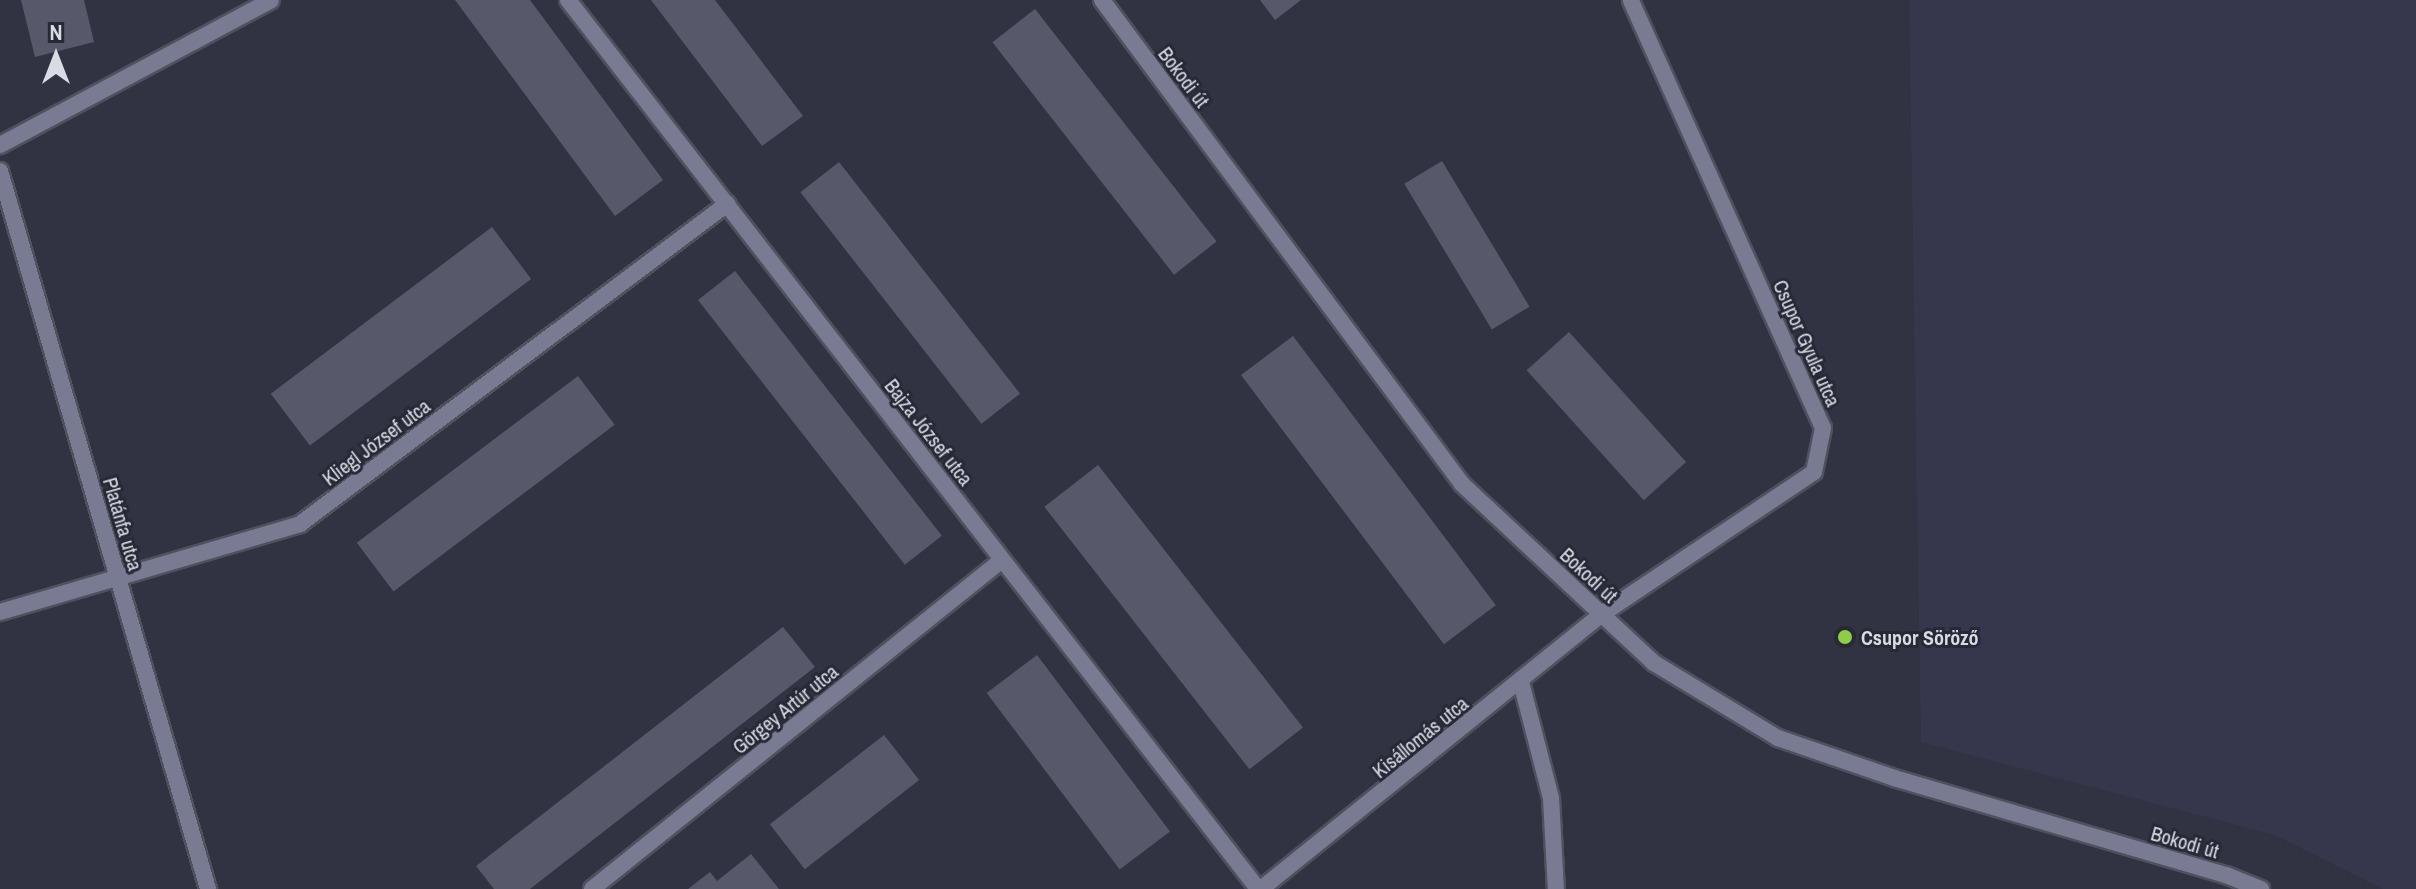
<!DOCTYPE html>
<html>
<head>
<meta charset="utf-8">
<style>
  body { margin:0 }
  #map { position:relative; width:2416px; height:889px; overflow:hidden; background:#313342; font-family:"Archivo Narrow",sans-serif }
  div>[style] { position:absolute }
  .built>* { inset:0; background:#36374d }
  .building>* { inset:0; background:#57596a; transform-origin:0 0 }
  .roads { filter:drop-shadow(2px 0 #4f515f) drop-shadow(-2px 0 #4f515f) drop-shadow(0 2px #4f515f) drop-shadow(0 -2px #4f515f) }
  .street>* { height:16px; margin:-8px; padding:0 8px; transform-origin:8px; border-radius:8px; background:#797b93 }
  .dots>* { width:22px; height:22px; translate:-50% -50%; box-sizing:border-box; border:4px solid #272937; border-radius:50% }
  span { translate:-50% -50%; white-space:nowrap; text-align:center; line-height:1.15; -webkit-text-stroke:6px #272937; paint-order:stroke }
  .street-label { font-size:20px; color:#d9dbe5 }
  .poi-label { font-size:20px; color:#d9dbe5; font-weight:700 }
  .left { translate:0 -50%; text-align:left }
  .north { position:absolute; left:16px; top:16px; width:80px; height:80px; -webkit-text-stroke:6px #272937; paint-order:stroke; rotate:0deg; font-size:22px; font-weight:700; line-height:32px; text-align:center; color:#d9dbe5 }
  .north::after { content:''; display:block; margin:auto; width:28px; height:36px; background:#d9dbe5; clip-path:polygon(50% 0,100% 100%,50% 72%,0 100%) }
</style>
</head>
<body>
<div id="map">
  <div class="built">
    <div style="clip-path:polygon(1909px 0,2416px 0,2416px 889px,2383px 889px,2275px 835px,1921px 742px)"></div>
  </div>
  <div class="building">
    <div style="clip-path:polygon(21px 0,84px 0,94px 42px,35px 57px)"></div>
    <div style="clip-path:polygon(455px 0,530px 0,663px 180px,615px 216px)"></div>
    <div style="clip-path:polygon(651px 0,715px 0,803px 116px,762px 146px)"></div>
    <div style="clip-path:polygon(1260px 0,1301px 0,1275px 20px)"></div>
    <div style="left:1035px;top:9px;width:295px;height:54px;rotate:52deg"></div>
    <div style="left:1442px;top:161px;width:170px;height:44px;rotate:59deg"></div>
    <div style="left:839px;top:162px;width:294px;height:49px;rotate:52deg"></div>
    <div style="left:492px;top:227px;width:65px;height:277px;rotate:53deg"></div>
    <div style="left:735px;top:271px;width:336px;height:47px;rotate:52deg"></div>
    <div style="left:1569px;top:332px;width:175px;height:57px;rotate:48deg"></div>
    <div style="left:1293px;top:336px;width:337px;height:65px;rotate:53deg"></div>
    <div style="left:578px;top:376px;width:61px;height:277px;rotate:53deg"></div>
    <div style="left:1098px;top:465px;width:333px;height:68px;rotate:52deg"></div>
    <div style="clip-path:polygon(783px 627px,815px 667px,530px 889px,494px 889px,476px 866px)"></div>
    <div style="left:1037px;top:655px;width:221px;height:63px;rotate:53deg"></div>
    <div style="left:884px;top:735px;width:57px;height:145px;rotate:52deg"></div>
    <div style="clip-path:polygon(751px 854px,779px 889px,688px 889px,710px 872px,717px 881px)"></div>
  </div>
  <div class="roads">
    <div class="street">
      <div style="left:568px;top:0;width:1125px;rotate:52.18deg"></div>
      <div style="left:1102px;top:0;width:603px;rotate:53.36deg"></div>
      <div style="left:1462px;top:484px;width:262px;rotate:43deg"></div>
      <div style="left:1654px;top:663px;width:145px;rotate:31.2deg"></div>
      <div style="left:1778px;top:738px;width:123px;rotate:19deg"></div>
      <div style="left:1894px;top:778px;width:346px;rotate:16.3deg"></div>
      <div style="left:2226px;top:875px;width:38px;rotate:22deg"></div>
      <div style="left:0;top:145px;width:307px;rotate:-28.1deg"></div>
      <div style="left:0;top:171px;width:748px;rotate:73.84deg"></div>
      <div style="left:0;top:612px;width:313px;rotate:-16.3deg"></div>
      <div style="left:300px;top:524px;width:534px;rotate:-36.85deg"></div>
      <div style="left:1521px;top:682px;width:120px;rotate:75.5deg"></div>
      <div style="left:1551px;top:798px;width:91px;rotate:86.9deg"></div>
      <div style="left:592px;top:889px;width:526px;rotate:-38.74deg"></div>
      <div style="left:1261px;top:889px;width:438px;rotate:-38.9deg"></div>
      <div style="left:1602px;top:614px;width:255px;rotate:-33.8deg"></div>
      <div style="left:1814px;top:472px;width:45px;rotate:-78.4deg"></div>
      <div style="left:1823px;top:428px;width:469px;rotate:-114.2deg"></div>
    </div>
  </div>
  <div class="dots">
    <div style="left:1845px;top:637px;background:#8ece43"></div>
  </div>
  <div class="street-label">
    <span style="left:1184px;top:77px;rotate:53deg">Bokodi út</span>
    <span style="left:1807px;top:343px;rotate:66deg">Csupor Gyula utca</span>
    <span style="left:929px;top:432px;rotate:52deg">Bajza József utca</span>
    <span style="left:376px;top:442px;rotate:-37deg">Kliegl József utca</span>
    <span style="left:123px;top:524px;rotate:74deg">Platánfa utca</span>
    <span style="left:1589px;top:575px;rotate:43deg">Bokodi út</span>
    <span style="left:785px;top:709px;rotate:-39deg">Görgey Artúr utca</span>
    <span style="left:1420px;top:737px;rotate:-39deg">Kisállomás utca</span>
    <span style="left:2185px;top:842px;rotate:16deg">Bokodi út</span>
  </div>
  <div class="poi-label">
    <span class="left" style="left:1861px;top:637px">Csupor Söröző</span>
  </div>
  <div class="north">N</div>
</div>
</body>
</html>
